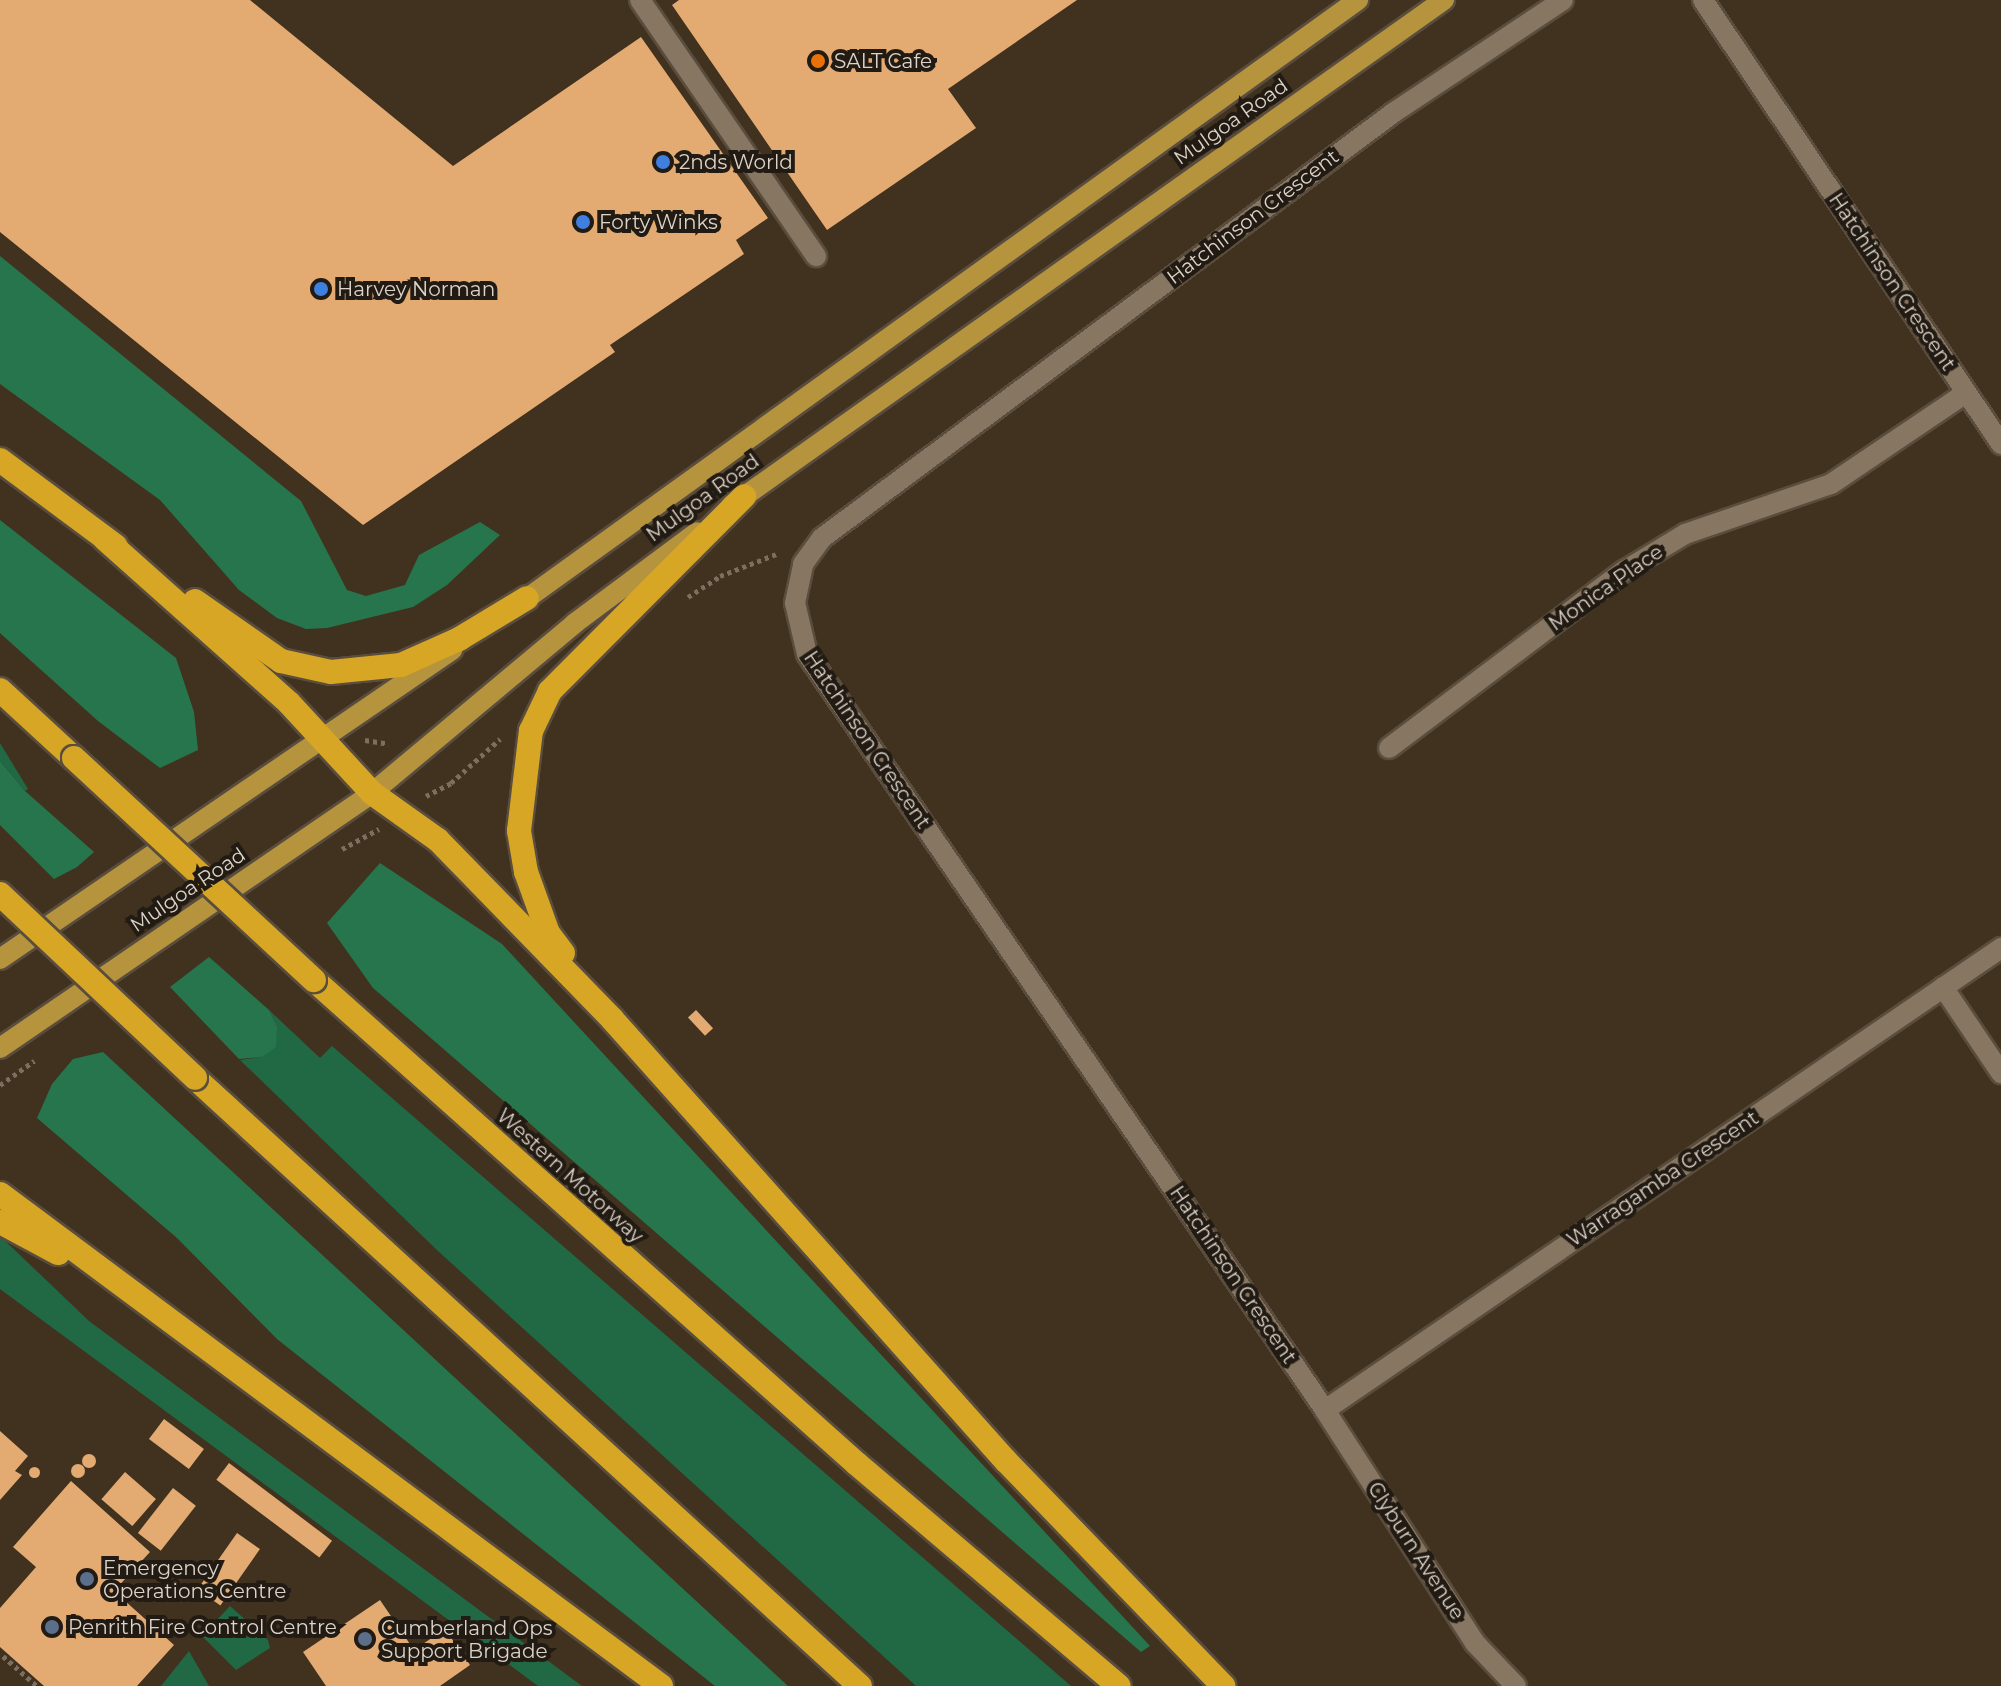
<!DOCTYPE html>
<html>
<head>
<meta charset="utf-8">
<style>
  body { margin:0 }
  #map { position:relative; width:2001px; height:1686px; overflow:hidden; background:#40321f; font-family:Montserrat,sans-serif }
  div>[style] { position:absolute }
  .green>* { inset:0; background:#216844 }
  .forest>* { inset:0; background:#27754d }
  .building>* { inset:0; background:#e3aa72; transform-origin:0 0 }
  .round { border-radius:50% }
  .path>* { height:5px; margin-top:-2.5px; transform-origin:0; background:repeating-linear-gradient(90deg,#7c6f60 0 4px,transparent 0 8px) }
  .roads { filter:drop-shadow(2px 0 #5a4d3d) drop-shadow(-2px 0 #5a4d3d) drop-shadow(0 2px #5a4d3d) drop-shadow(0 -2px #5a4d3d) }
  .minor>* { height:20px; margin:-10px; padding:0 10px; transform-origin:10px; border-radius:10px; background:#877662 }
  .major>* { height:20px; margin:-10px; padding:0 10px; transform-origin:10px; border-radius:10px; background:#b6933d }
  .highway>* { height:24px; margin:-12px; padding:0 12px; transform-origin:12px; border-radius:12px; background:#d6a624 }
  .bridges { filter:drop-shadow(2px 0 #5a4d3d) drop-shadow(-2px 0 #5a4d3d) drop-shadow(0 2px #5a4d3d) drop-shadow(0 -2px #5a4d3d) }
  .highway-bridge>* { height:24px; margin:-12px; padding:0 12px; transform-origin:12px; border-radius:12px; background:#d6a624 }
  .dots>* { width:22px; height:22px; translate:-50% -50%; box-sizing:border-box; border:4px solid #211b13; border-radius:50% }
  span { translate:-50% -50%; white-space:nowrap; text-align:center; line-height:1.15; -webkit-text-stroke:8px #211b13; paint-order:stroke }
  .poi-label { font-size:20px; color:#ddd3c8 }
  .left { translate:0 -50%; text-align:left }
  .street-label { font-size:20px; color:#ddd3c8 }
</style>
</head>
<body>
<div id="map">
  <div class="green">
    <div style="clip-path:polygon(0 743px,28px 789px,25px 791px,0 761px)"></div>
    <div style="clip-path:polygon(269px 1010px,320px 1058px,332px 1046px,1071px 1686px,916px 1686px,438px 1251px,240px 1060px,262px 1057px,277px 1026px)"></div>
    <div style="clip-path:polygon(0 1236px,89px 1321px,582px 1686px,538px 1686px,0 1289px)"></div>
    <div style="clip-path:polygon(230px 1606px,268px 1640px,270px 1648px,236px 1670px,202px 1636px)"></div>
    <div style="clip-path:polygon(189px 1651px,209px 1686px,161px 1686px)"></div>
  </div>
  <div class="forest">
    <div style="clip-path:polygon(0 256px,301px 501px,347px 590px,366px 596px,405px 585px,419px 555px,480px 522px,500px 535px,447px 585px,413px 607px,327px 628px,306px 629px,277px 618px,239px 590px,160px 500px,0 384px)"></div>
    <div style="clip-path:polygon(0 520px,176px 658px,194px 712px,198px 750px,160px 768px,98px 721px,0 633px)"></div>
    <div style="clip-path:polygon(0 761px,25px 791px,94px 852px,77px 867px,54px 879px,0 825px)"></div>
    <div style="clip-path:polygon(380px 863px,502px 944px,1150px 1646px,1141px 1652px,373px 988px,327px 923px)"></div>
    <div style="clip-path:polygon(209px 957px,269px 1010px,277px 1026px,276px 1047px,262px 1057px,239px 1059px,170px 987px)"></div>
    <div style="clip-path:polygon(103px 1052px,788px 1686px,715px 1686px,277px 1339px,177px 1238px,37px 1118px,52px 1084px,73px 1059px)"></div>
  </div>
  <div class="building">
    <div style="clip-path:polygon(0 0,250px 0,453px 166px,641px 37px,768px 218px,736px 240px,744px 254px,610px 345px,615px 352px,363px 525px,0 232px)"></div>
    <div style="clip-path:polygon(679px 0,1077px 0,948px 89px,976px 128px,827px 230px,672px 5px)"></div>
    <div style="left:696px;top:1010px;width:25px;height:11px;rotate:47deg"></div>
    <div style="left:164px;top:1419px;width:50px;height:25px;rotate:37deg"></div>
    <div style="clip-path:polygon(0 1431px,28px 1456px,15px 1471px,22px 1475px,0 1500px)"></div>
    <div class="round" style="left:82px;top:1454px;width:14px;height:14px"></div>
    <div style="left:229px;top:1463px;width:129px;height:21px;rotate:37deg"></div>
    <div class="round" style="left:71px;top:1464px;width:14px;height:14px"></div>
    <div class="round" style="left:28.5px;top:1466.5px;width:11px;height:11px"></div>
    <div style="left:125px;top:1472px;width:41px;height:36px;rotate:41deg"></div>
    <div style="clip-path:polygon(71px 1481px,150px 1552px,114px 1591px,174px 1645px,137px 1686px,44px 1686px,0 1647px,0 1608px,36px 1567px,13px 1547px)"></div>
    <div style="left:173px;top:1488px;width:29px;height:57px;rotate:38deg"></div>
    <div style="left:237px;top:1533px;width:28px;height:69px;rotate:35deg"></div>
    <div style="clip-path:polygon(380px 1600px,414px 1650px,445px 1629px,470px 1665px,440px 1686px,326px 1686px,303px 1652px)"></div>
  </div>
  <div class="path">
    <div style="left:688px;top:597px;width:38px;rotate:-33deg"></div>
    <div style="left:720px;top:576px;width:63px;rotate:-21.3deg"></div>
    <div style="left:365px;top:740px;width:24px;rotate:9deg"></div>
    <div style="left:426px;top:796px;width:28px;rotate:-27deg"></div>
    <div style="left:451px;top:783px;width:66px;rotate:-41.9deg"></div>
    <div style="left:342px;top:849px;width:42px;rotate:-28.4deg"></div>
    <div style="left:0;top:1085px;width:42px;rotate:-35.2deg"></div>
    <div style="left:3px;top:1656px;width:45px;rotate:41.4deg"></div>
  </div>
  <div class="roads">
    <div class="minor">
      <div style="left:640px;top:0;width:311px;rotate:55.5deg"></div>
      <div style="left:1703px;top:0;width:535px;rotate:56.13deg"></div>
      <div style="left:1389px;top:748px;width:294px;rotate:-37deg"></div>
      <div style="left:1624px;top:571px;width:71px;rotate:-31.2deg"></div>
      <div style="left:1685px;top:534px;width:154px;rotate:-18.9deg"></div>
      <div style="left:1831px;top:484px;width:163px;rotate:-34deg"></div>
      <div style="left:1943px;top:987px;width:104px;rotate:56deg"></div>
      <div style="left:1325px;top:1410px;width:819px;rotate:-34.35deg"></div>
      <div style="left:1516px;top:1686px;width:59px;rotate:-133.6deg"></div>
      <div style="left:1475px;top:1643px;width:277px;rotate:-122.8deg"></div>
      <div style="left:1325px;top:1410px;width:916px;rotate:-124.42deg"></div>
      <div style="left:807px;top:654px;width:52px;rotate:-103.2deg"></div>
      <div style="left:795px;top:603px;width:40px;rotate:-78deg"></div>
      <div style="left:803px;top:564px;width:32px;rotate:-54deg"></div>
      <div style="left:822px;top:538px;width:712px;rotate:-36.66deg"></div>
      <div style="left:1393px;top:113px;width:204px;rotate:-33.6deg"></div>
    </div>
    <div class="major">
      <div style="left:732px;top:505px;width:873px;rotate:-35.35deg"></div>
      <div style="left:515px;top:607px;width:1039px;rotate:-35.76deg"></div>
      <div style="left:0;top:959px;width:548px;rotate:-34.36deg"></div>
      <div style="left:0;top:1048px;width:451px;rotate:-34.4deg"></div>
      <div style="left:372px;top:793px;width:265px;rotate:-39.9deg"></div>
      <div style="left:575px;top:623px;width:152px;rotate:-36.7deg"></div>
    </div>
    <div class="highway">
      <div style="left:0;top:460px;width:144px;rotate:36.6deg"></div>
      <div style="left:105px;top:539px;width:246px;rotate:41.7deg"></div>
      <div style="left:289px;top:703px;width:122px;rotate:47.3deg"></div>
      <div style="left:372px;top:793px;width:81px;rotate:35.5deg"></div>
      <div style="left:438px;top:840px;width:250px;rotate:45.8deg"></div>
      <div style="left:612px;top:1019px;width:592px;rotate:48.29deg"></div>
      <div style="left:1006px;top:1461px;width:313px;rotate:46deg"></div>
      <div style="left:195px;top:601px;width:105px;rotate:34.9deg"></div>
      <div style="left:281px;top:661px;width:51px;rotate:12.4deg"></div>
      <div style="left:331px;top:672px;width:70px;rotate:-5.7deg"></div>
      <div style="left:401px;top:665px;width:64px;rotate:-24.1deg"></div>
      <div style="left:459px;top:639px;width:79px;rotate:-31.1deg"></div>
      <div style="left:0;top:690px;width:100px;rotate:42.6deg"></div>
      <div style="left:563px;top:953px;width:25px;rotate:-127deg"></div>
      <div style="left:548px;top:933px;width:65px;rotate:-109.8deg"></div>
      <div style="left:526px;top:872px;width:42px;rotate:-99.7deg"></div>
      <div style="left:519px;top:831px;width:101px;rotate:-83.2deg"></div>
      <div style="left:531px;top:731px;width:44px;rotate:-64.6deg"></div>
      <div style="left:550px;top:691px;width:275px;rotate:-45.1deg"></div>
      <div style="left:314px;top:980px;width:727px;rotate:41.71deg"></div>
      <div style="left:857px;top:1464px;width:343px;rotate:40.3deg"></div>
      <div style="left:195px;top:1078px;width:901px;rotate:42.44deg"></div>
      <div style="left:0;top:1194px;width:824px;rotate:36.66deg"></div>
      <div style="left:0;top:1222px;width:66px;rotate:28.1deg"></div>
    </div>
  </div>
  <div class="bridges">
    <div class="highway-bridge">
      <div style="left:74px;top:758px;width:327px;rotate:42.8deg"></div>
      <div style="left:0;top:894px;width:268px;rotate:43.3deg"></div>
    </div>
  </div>
  <div class="dots">
    <div style="left:818px;top:61px;background:#e8710a"></div>
    <div style="left:663px;top:162px;background:#3f7fe0"></div>
    <div style="left:583px;top:222px;background:#3f7fe0"></div>
    <div style="left:321px;top:289px;background:#3f7fe0"></div>
    <div style="left:87px;top:1579px;background:#5c6f8a"></div>
    <div style="left:52px;top:1627px;background:#5c6f8a"></div>
    <div style="left:365px;top:1639px;background:#5c6f8a"></div>
  </div>
  <div class="poi-label">
    <span class="left" style="left:834px;top:61px">SALT Cafe</span>
    <span class="left" style="left:679px;top:162px">2nds World</span>
    <span class="left" style="left:599px;top:222px">Forty Winks</span>
    <span class="left" style="left:337px;top:289px">Harvey Norman</span>
    <span class="left" style="left:103px;top:1580px">Emergency<br>Operations Centre</span>
    <span class="left" style="left:68px;top:1627px">Penrith Fire Control Centre</span>
    <span class="left" style="left:381px;top:1640px">Cumberland Ops<br>Support Brigade</span>
  </div>
  <div class="street-label">
    <span style="left:1231px;top:122px;rotate:-35deg">Mulgoa Road</span>
    <span style="left:1253px;top:217px;rotate:-37deg">Hatchinson Crescent</span>
    <span style="left:1892px;top:282px;rotate:56deg">Hatchinson Crescent</span>
    <span style="left:703px;top:498px;rotate:-36deg">Mulgoa Road</span>
    <span style="left:1606px;top:588px;rotate:-35deg">Monica Place</span>
    <span style="left:867px;top:740px;rotate:56deg">Hatchinson Crescent</span>
    <span style="left:188px;top:890px;rotate:-34deg">Mulgoa Road</span>
    <span style="left:570px;top:1176px;rotate:42deg">Western Motorway</span>
    <span style="left:1663px;top:1179px;rotate:-34deg">Warragamba Crescent</span>
    <span style="left:1233px;top:1275px;rotate:56deg">Hatchinson Crescent</span>
    <span style="left:1416px;top:1551px;rotate:57deg">Clyburn Avenue</span>
  </div>
</div>
</body>
</html>
